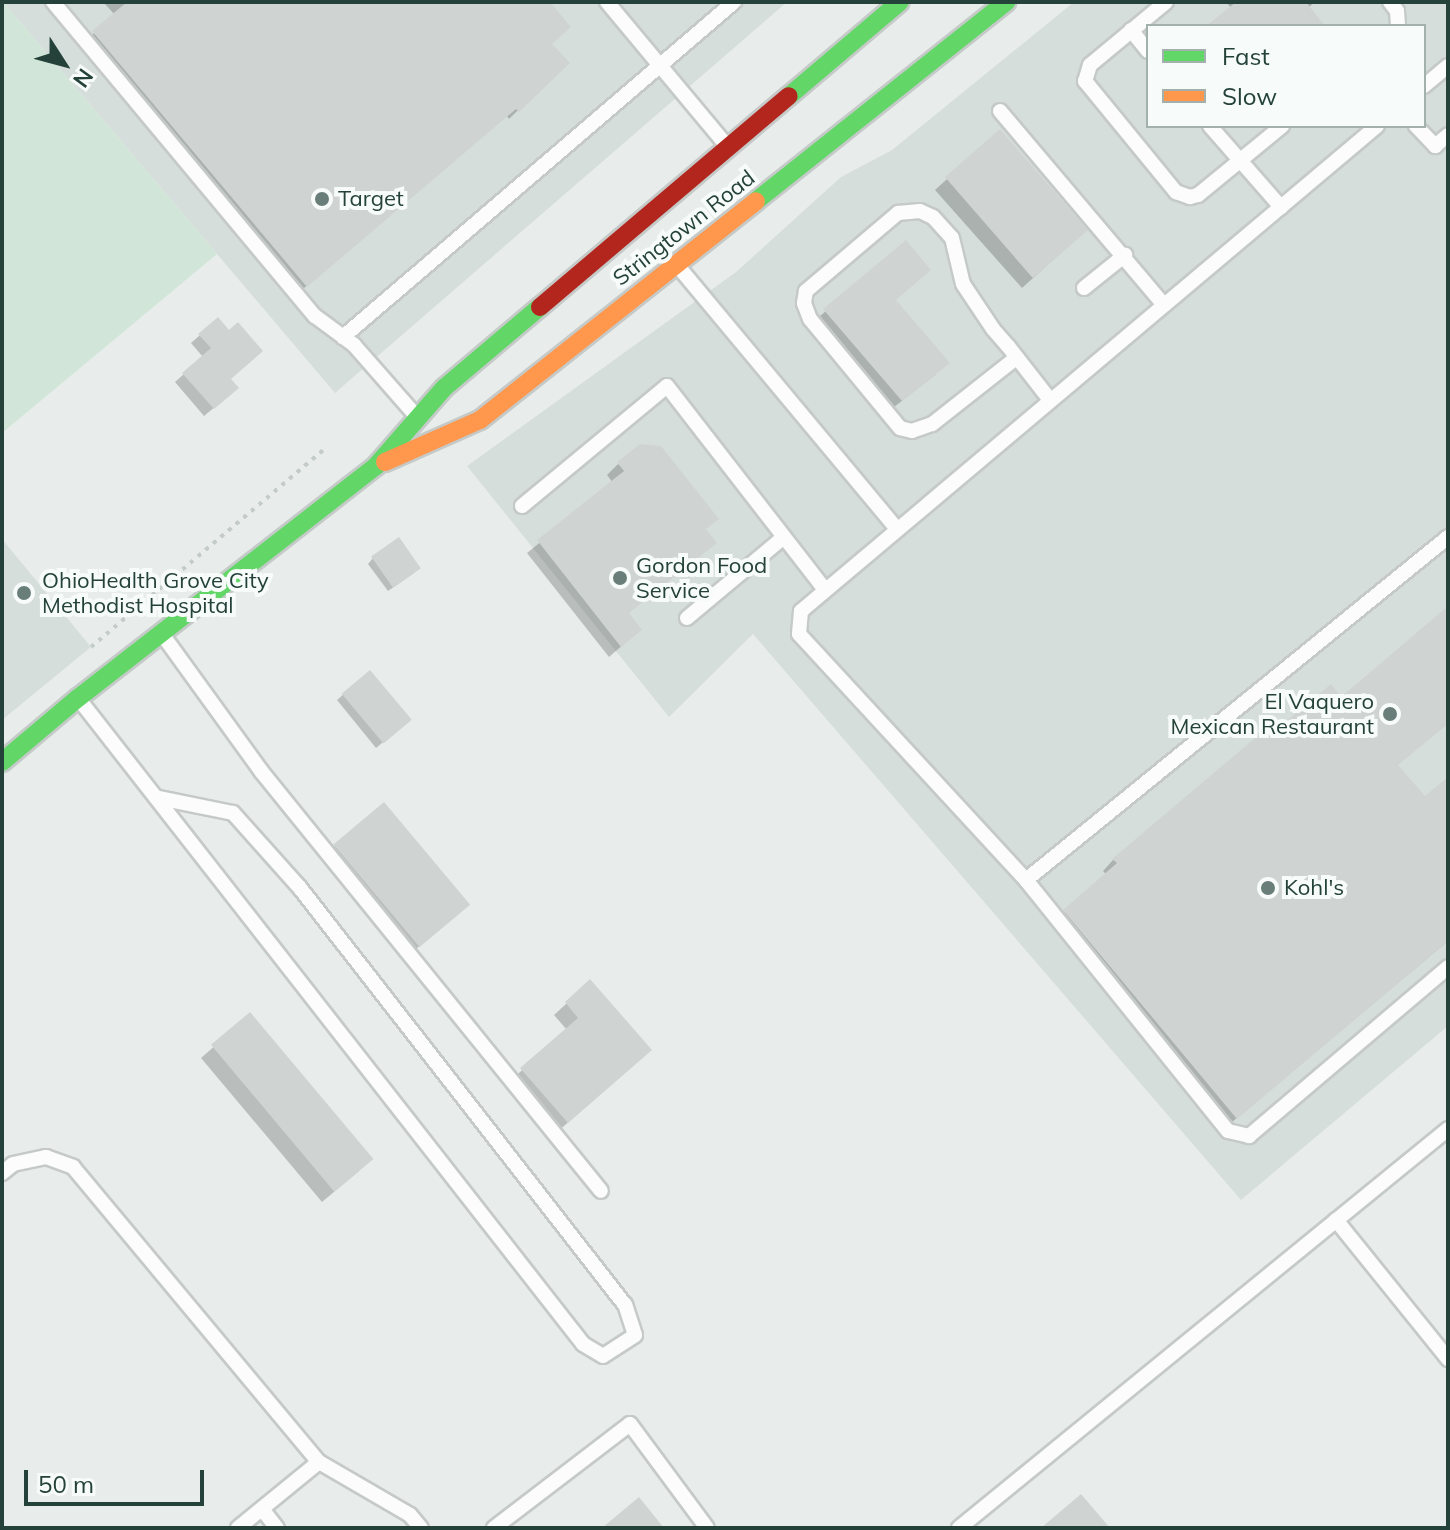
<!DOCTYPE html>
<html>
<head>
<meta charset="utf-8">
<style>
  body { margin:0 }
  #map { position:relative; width:1450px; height:1530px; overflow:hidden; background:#e8edeb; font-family:Mulish,sans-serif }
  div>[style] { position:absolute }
  .built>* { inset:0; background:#d6dedb }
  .green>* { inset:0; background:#d1e6d8 }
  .shadow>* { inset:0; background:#0003 }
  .building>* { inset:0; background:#cfd4d2; transform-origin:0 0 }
  .path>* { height:4px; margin-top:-2px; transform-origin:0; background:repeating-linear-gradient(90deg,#c3ccca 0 4px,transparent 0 10px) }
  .roads { filter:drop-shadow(2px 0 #c5cac8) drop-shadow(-2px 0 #c5cac8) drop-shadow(0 2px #c5cac8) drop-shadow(0 -2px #c5cac8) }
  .lane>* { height:14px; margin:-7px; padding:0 7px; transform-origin:7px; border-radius:7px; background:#fcfcfc }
  .fast>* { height:18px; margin:-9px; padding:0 9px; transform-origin:9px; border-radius:9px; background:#63d668 }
  .slow>* { height:18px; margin:-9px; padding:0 9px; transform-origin:9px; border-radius:9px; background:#ff974d }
  .jam>* { height:18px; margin:-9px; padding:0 9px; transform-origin:9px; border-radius:9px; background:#b3261e }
  .dots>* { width:22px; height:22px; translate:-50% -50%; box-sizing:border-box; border:4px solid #f7fbf9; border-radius:50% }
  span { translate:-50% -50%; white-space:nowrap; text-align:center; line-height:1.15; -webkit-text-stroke:8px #f7fbf9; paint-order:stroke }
  .poi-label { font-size:22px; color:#24423a }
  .left { translate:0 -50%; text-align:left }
  .right { translate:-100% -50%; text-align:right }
  .street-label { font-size:22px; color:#24423a }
  .frame { position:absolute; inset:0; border:4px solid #24423a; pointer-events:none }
  .legend { position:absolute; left:1146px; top:24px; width:280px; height:104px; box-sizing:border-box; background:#f7fbf9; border:2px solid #a3b1ad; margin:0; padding:10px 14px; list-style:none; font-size:24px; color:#24423a }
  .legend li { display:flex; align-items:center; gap:16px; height:40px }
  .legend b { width:40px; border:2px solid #a3b1ad }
  .north { position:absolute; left:24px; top:24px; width:80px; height:80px; -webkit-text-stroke:6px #f7fbf9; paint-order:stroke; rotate:126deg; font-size:22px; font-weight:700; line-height:32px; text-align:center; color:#24423a }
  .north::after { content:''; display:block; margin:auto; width:28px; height:36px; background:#24423a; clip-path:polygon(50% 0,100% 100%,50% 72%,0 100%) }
  .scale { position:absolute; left:24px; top:1470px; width:180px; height:36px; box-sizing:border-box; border:4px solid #24423a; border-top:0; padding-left:10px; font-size:24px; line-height:28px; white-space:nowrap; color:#24423a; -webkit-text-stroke:6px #f7fbf9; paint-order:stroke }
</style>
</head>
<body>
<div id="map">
  <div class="built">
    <div style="clip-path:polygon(3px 2px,787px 2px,335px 393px)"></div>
    <div style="clip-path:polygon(evenodd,1074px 2px,1448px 2px,1448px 1026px,1241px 1200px,753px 634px,669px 717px,467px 466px,736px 272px,841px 177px,892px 150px,1074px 2px,1148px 26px,1424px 26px,1424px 126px,1148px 126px,1148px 26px)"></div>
    <div style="clip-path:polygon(2px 539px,91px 647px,2px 720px)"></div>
  </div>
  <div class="green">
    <div style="clip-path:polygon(3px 2px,217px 254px,2px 433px,2px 2px)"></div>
  </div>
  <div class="shadow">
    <div style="clip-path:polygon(103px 2px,547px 2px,550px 44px,567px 63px,509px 119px,507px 116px,297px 294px,85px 41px,115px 15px)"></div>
    <div style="clip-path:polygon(1226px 2px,1315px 2px,1308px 8px,1323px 26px,1210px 26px,1231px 8px)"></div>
    <div style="clip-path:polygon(947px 179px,1073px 242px,1022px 288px,935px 190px)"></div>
    <div style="clip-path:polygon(906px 243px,894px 301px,936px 374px,889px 411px,813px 322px)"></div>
    <div style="clip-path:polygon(217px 320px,229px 379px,228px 396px,204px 416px,175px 382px,203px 357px,191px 343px)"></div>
    <div style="clip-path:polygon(618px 464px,705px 530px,627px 614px,640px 630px,609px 657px,527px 553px,613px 483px,607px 475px)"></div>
    <div style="clip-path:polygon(373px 558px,414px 573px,388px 591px,368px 564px)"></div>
    <div style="clip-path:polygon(1448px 610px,1448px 722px,1396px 766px,1425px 799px,1448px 780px,1448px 941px,1225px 1128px,1054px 922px,1107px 875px,1103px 871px,1113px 860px,1273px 735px,1340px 700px)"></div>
    <div style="clip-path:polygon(369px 672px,404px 725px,376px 748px,337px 700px)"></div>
    <div style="clip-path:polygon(335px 846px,456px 916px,405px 958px,323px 857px)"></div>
    <div style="clip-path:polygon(590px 982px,638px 1061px,556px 1133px,510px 1081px,567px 1030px,554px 1015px)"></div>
    <div style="clip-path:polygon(250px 1015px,359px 1171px,322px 1202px,201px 1058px)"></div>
  </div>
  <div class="building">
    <div style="clip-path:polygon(127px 2px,550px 2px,571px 27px,552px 44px,570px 63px,519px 112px,516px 109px,307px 287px,92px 31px)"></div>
    <div style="clip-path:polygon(1236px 2px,1306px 2px,1325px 26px,1206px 26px)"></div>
    <div style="left:1000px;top:129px;width:134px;height:73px;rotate:49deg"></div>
    <div style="clip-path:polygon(906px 240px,931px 270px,896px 300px,950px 363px,902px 401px,823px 309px)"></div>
    <div style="clip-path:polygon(218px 317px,229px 330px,238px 322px,263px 351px,231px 379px,239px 388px,214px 409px,182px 373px,211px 348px,198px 334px)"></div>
    <div style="clip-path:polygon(640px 444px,661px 446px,719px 519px,706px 529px,717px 543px,629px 613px,642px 630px,621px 647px,537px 540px,624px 471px,617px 462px)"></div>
    <div style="left:399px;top:537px;width:38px;height:34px;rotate:55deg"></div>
    <div style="clip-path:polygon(1448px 606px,1448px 724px,1398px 765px,1425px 796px,1448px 777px,1448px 941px,1237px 1119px,1063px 910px,1117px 863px,1112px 859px,1268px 727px,1273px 732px,1331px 684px,1341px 697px)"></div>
    <div style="left:370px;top:670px;width:65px;height:37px;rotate:50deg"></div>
    <div style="left:384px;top:802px;width:134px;height:66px;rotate:50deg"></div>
    <div style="clip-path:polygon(590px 979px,652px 1050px,568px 1123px,520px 1068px,578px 1018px,565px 1002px)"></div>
    <div style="left:250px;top:1012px;width:192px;height:51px;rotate:50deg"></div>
    <div style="clip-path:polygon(1081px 1494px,1110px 1528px,1041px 1528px)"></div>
    <div style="clip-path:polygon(639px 1497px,664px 1528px,602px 1528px)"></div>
  </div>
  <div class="path">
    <div style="left:91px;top:647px;width:309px;rotate:-40.3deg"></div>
  </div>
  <div class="roads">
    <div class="lane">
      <div style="left:53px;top:2px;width:409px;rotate:50.2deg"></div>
      <div style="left:315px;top:316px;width:49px;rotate:36.6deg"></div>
      <div style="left:354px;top:345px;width:96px;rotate:48.8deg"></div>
      <div style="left:607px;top:2px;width:187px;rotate:50.2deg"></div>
      <div style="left:1166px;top:2px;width:99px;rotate:140.3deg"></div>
      <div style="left:1090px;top:65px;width:17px;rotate:107deg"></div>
      <div style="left:1085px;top:81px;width:144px;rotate:50.7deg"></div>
      <div style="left:1176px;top:192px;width:15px;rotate:20deg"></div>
      <div style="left:1190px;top:197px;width:8px;rotate:-14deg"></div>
      <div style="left:1198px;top:195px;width:109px;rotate:-39.4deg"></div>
      <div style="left:1390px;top:2px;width:11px;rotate:52deg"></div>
      <div style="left:1397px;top:11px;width:15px;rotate:86deg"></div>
      <div style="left:1131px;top:30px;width:27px;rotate:51deg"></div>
      <div style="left:1424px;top:86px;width:31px;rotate:-40deg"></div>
      <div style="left:1000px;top:111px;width:254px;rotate:49.8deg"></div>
      <div style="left:1210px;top:126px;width:108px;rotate:48.8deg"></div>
      <div style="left:1377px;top:126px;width:753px;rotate:139.9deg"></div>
      <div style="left:801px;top:611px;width:23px;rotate:95deg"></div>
      <div style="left:799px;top:634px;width:335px;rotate:47.3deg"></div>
      <div style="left:1026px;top:880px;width:544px;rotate:-39.1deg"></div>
      <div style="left:1416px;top:126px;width:28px;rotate:46deg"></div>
      <div style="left:1435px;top:146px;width:17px;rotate:-40deg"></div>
      <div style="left:677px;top:265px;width:344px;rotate:50.2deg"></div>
      <div style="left:1084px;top:288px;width:53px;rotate:-38.8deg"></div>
      <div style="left:343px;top:337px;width:515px;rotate:-40.59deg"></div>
      <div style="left:1016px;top:358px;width:107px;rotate:141.8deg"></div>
      <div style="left:932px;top:424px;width:21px;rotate:161deg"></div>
      <div style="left:912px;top:431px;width:12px;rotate:-166deg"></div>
      <div style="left:900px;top:428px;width:141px;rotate:-129.5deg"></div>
      <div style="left:810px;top:319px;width:17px;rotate:-111deg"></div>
      <div style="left:804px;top:303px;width:12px;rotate:-81deg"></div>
      <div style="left:806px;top:291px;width:121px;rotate:-40.3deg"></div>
      <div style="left:898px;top:213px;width:22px;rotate:-5deg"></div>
      <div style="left:920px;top:211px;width:14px;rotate:25deg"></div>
      <div style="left:933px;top:217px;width:28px;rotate:48deg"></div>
      <div style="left:952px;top:238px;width:47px;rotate:76.6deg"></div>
      <div style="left:963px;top:284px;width:54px;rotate:56.3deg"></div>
      <div style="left:993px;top:329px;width:23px;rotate:49deg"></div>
      <div style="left:1008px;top:346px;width:68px;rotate:52.1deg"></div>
      <div style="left:522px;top:506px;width:188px;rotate:-39.6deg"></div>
      <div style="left:667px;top:386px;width:258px;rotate:52.2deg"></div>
      <div style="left:687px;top:618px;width:126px;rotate:-39.9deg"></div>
      <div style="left:162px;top:634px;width:169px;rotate:54.1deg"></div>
      <div style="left:261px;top:771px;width:540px;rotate:51.01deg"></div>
      <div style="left:78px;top:698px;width:820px;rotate:51.98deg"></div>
      <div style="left:583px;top:1344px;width:23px;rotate:31deg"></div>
      <div style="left:603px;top:1356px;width:38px;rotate:-33deg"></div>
      <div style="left:635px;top:1335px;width:32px;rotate:-108deg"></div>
      <div style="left:625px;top:1305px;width:529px;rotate:-127.93deg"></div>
      <div style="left:300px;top:888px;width:101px;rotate:-131.8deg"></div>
      <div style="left:233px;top:813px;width:76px;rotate:-168.5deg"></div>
      <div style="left:1026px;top:880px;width:322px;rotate:51.2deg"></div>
      <div style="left:1228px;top:1131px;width:22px;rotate:13deg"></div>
      <div style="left:1249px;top:1136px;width:261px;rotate:-40.3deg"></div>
      <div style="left:2px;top:1173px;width:14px;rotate:-39deg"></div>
      <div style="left:13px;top:1164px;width:34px;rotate:-12deg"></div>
      <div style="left:46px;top:1157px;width:29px;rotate:20deg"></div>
      <div style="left:73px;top:1167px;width:384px;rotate:50.2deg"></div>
      <div style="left:319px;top:1462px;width:105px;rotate:30.2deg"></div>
      <div style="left:410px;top:1515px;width:17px;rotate:50deg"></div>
      <div style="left:1336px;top:1220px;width:179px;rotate:51.1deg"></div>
      <div style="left:262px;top:1509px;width:24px;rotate:52deg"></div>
      <div style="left:238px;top:1528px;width:104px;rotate:-39.2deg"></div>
      <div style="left:494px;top:1528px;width:171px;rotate:-37.4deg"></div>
      <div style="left:630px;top:1424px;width:129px;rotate:53.5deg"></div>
      <div style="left:959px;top:1528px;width:631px;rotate:-39.21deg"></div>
    </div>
    <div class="fast">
      <div style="left:789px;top:96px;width:145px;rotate:-40.3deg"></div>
      <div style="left:756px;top:201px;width:320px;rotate:-38.5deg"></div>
      <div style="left:2px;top:762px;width:99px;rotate:-40.1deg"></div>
      <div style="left:78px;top:698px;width:378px;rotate:-37.9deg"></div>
      <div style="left:376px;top:466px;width:103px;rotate:-48.9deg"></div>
      <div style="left:444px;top:388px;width:126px;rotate:-40.2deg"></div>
    </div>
    <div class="slow">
      <div style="left:385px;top:462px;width:104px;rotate:-23.9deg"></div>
      <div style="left:480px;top:420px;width:352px;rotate:-38.4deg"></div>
    </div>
    <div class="jam">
      <div style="left:540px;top:307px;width:326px;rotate:-40.3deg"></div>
    </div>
  </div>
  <div class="dots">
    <div style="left:322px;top:199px;background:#697e78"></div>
    <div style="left:620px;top:578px;background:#697e78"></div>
    <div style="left:24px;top:593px;background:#697e78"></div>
    <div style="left:1390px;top:714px;background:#697e78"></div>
    <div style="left:1268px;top:888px;background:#697e78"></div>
  </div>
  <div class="poi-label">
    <span class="left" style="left:338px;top:199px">Target</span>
    <span class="left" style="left:636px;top:578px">Gordon Food<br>Service</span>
    <span class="left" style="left:42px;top:593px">OhioHealth Grove City<br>Methodist Hospital</span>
    <span class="right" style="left:1374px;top:714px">El Vaquero<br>Mexican Restaurant</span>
    <span class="left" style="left:1284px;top:888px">Kohl's</span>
  </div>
  <div class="street-label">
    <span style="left:684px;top:228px;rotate:-38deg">Stringtown Road</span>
  </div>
  <div class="frame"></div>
  <ul class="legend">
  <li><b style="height:10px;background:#63d668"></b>Fast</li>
  <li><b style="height:10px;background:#ff974d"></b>Slow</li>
  </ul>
  <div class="north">N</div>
  <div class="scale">50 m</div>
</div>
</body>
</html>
